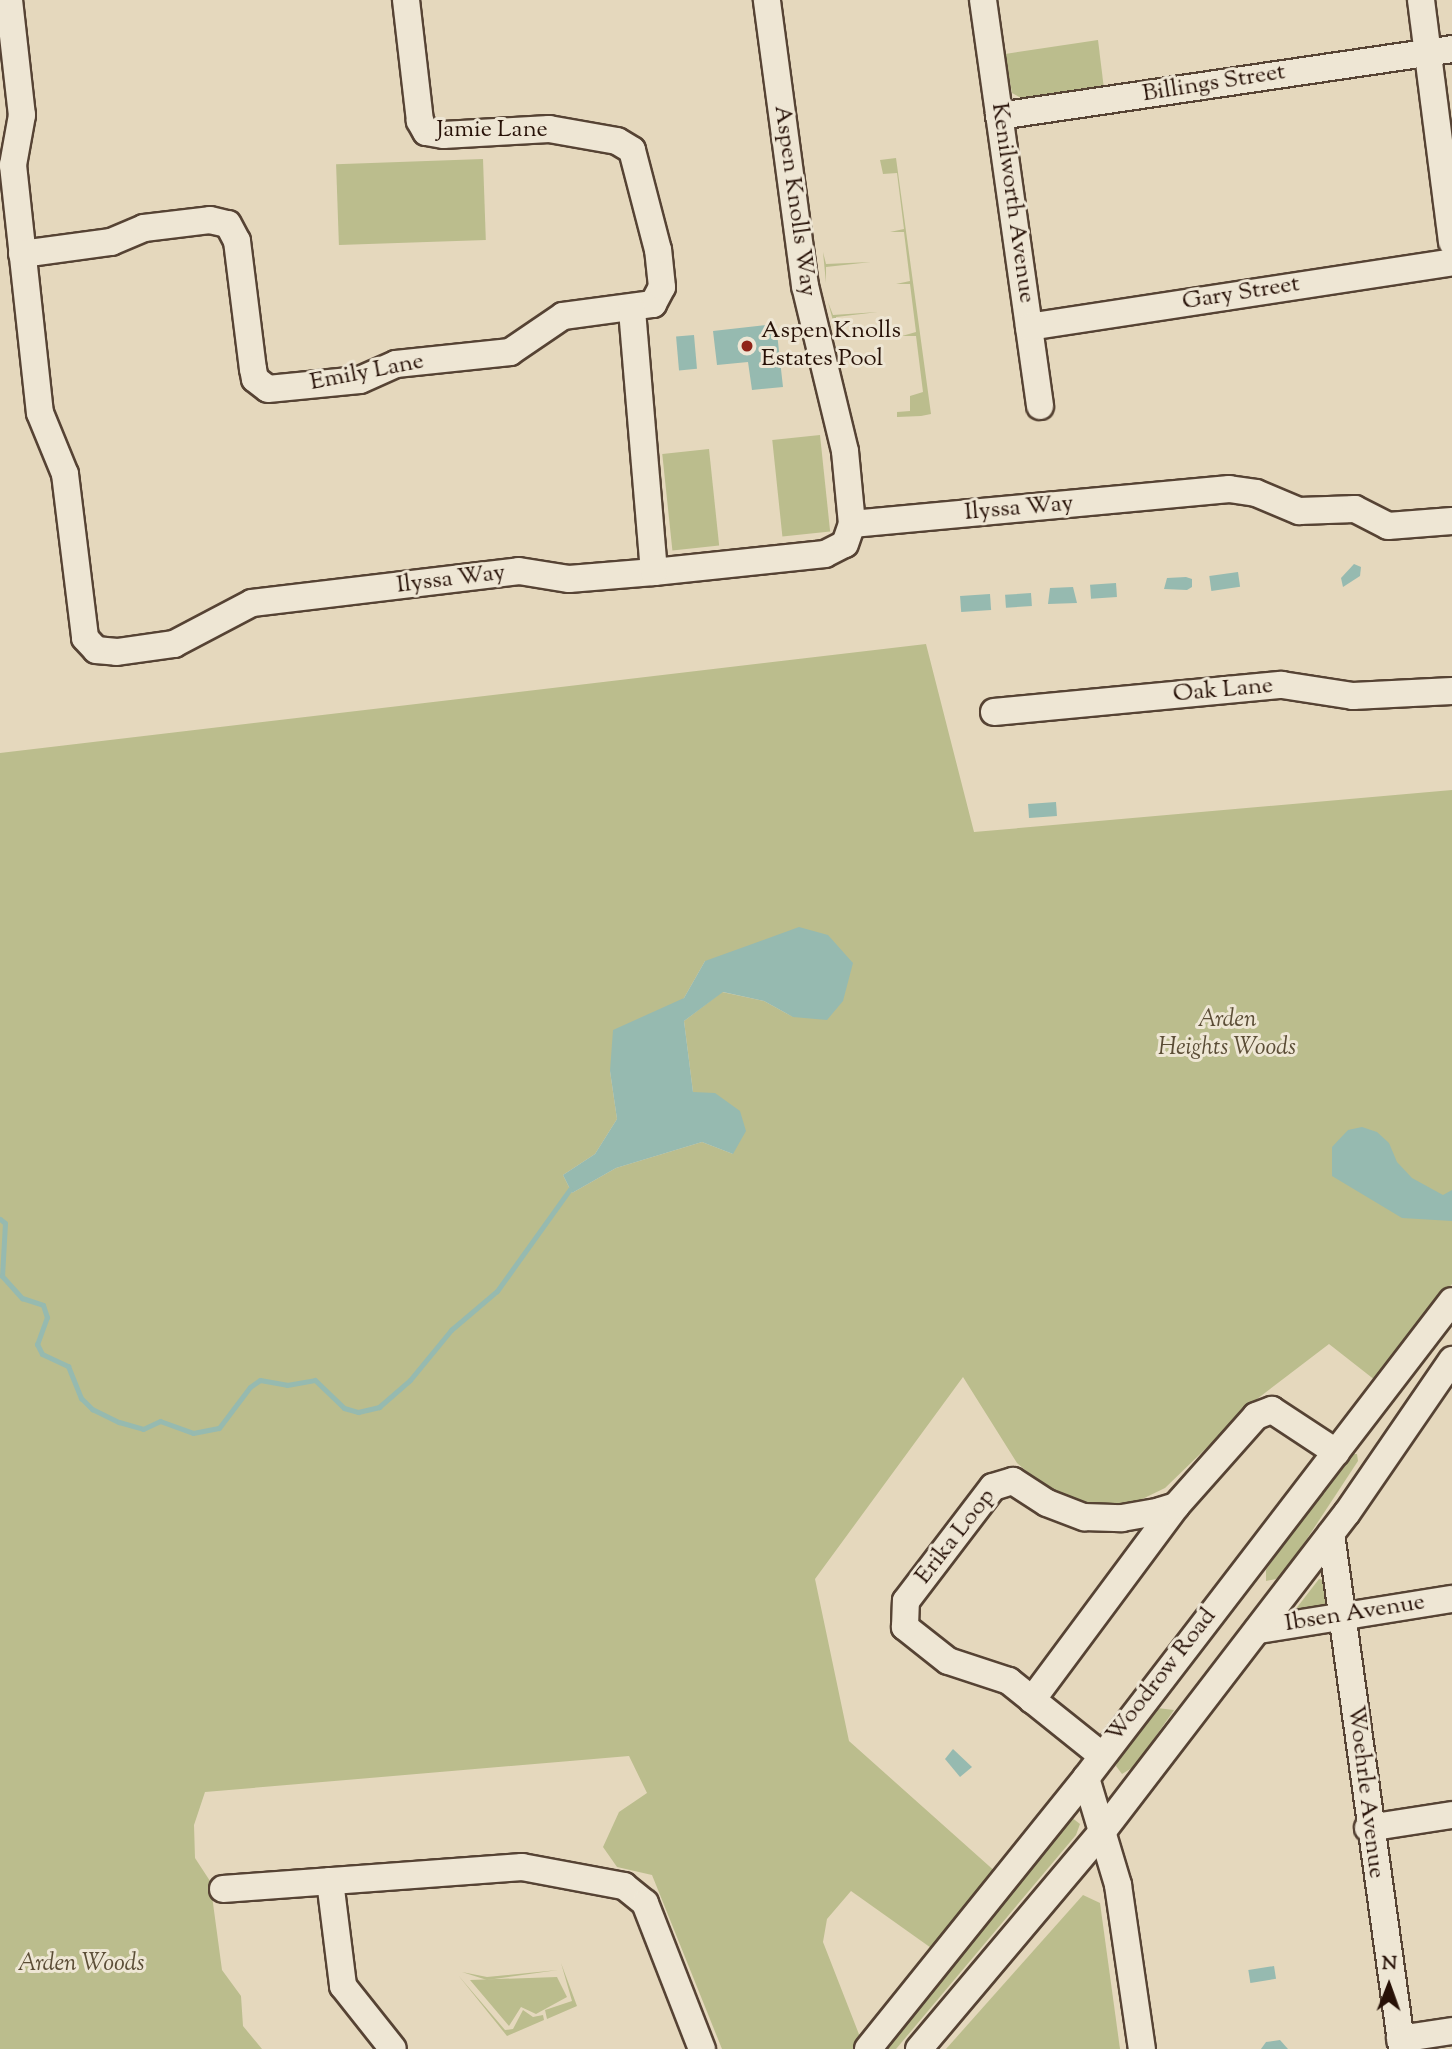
<!DOCTYPE html>
<html>
<head>
<meta charset="utf-8">
<style>
  body { margin:0 }
  #map { position:relative; width:1452px; height:2049px; overflow:hidden; background:#e5d8bd; font-family:"Sorts Mill Goudy",serif }
  div>[style] { position:absolute }
  .green>* { inset:0; background:#bbbd8d; transform-origin:0 0 }
  .water>* { inset:0; background:#96bab0; transform-origin:0 0 }
  .stream>* { height:5px; margin:-2.5px; padding:0 2.5px; transform-origin:2.5px; border-radius:2.5px; background:#96bab0 }
  .roads { filter:drop-shadow(2px 0 #564334) drop-shadow(-2px 0 #564334) drop-shadow(0 2px #564334) drop-shadow(0 -2px #564334) }
  .minor>* { height:26px; margin:-13px; padding:0 13px; transform-origin:13px; border-radius:13px; background:#eee6d4 }
  .dots>* { width:19px; height:19px; translate:-50% -50%; box-sizing:border-box; border:4px solid #eee6d4; border-radius:50% }
  span { translate:-50% -50%; white-space:nowrap; text-align:center; line-height:1.15; -webkit-text-stroke:6px #eee6d4; paint-order:stroke }
  .street-label { font-size:24px; color:#271107 }
  .poi-label { font-size:24px; color:#271107 }
  .left { translate:0 -50%; text-align:left }
  .park-label { font-size:24px; color:#5b4d36; font-style:italic }
  .north { position:absolute; left:1354px; top:1951px; width:70px; height:70px; -webkit-text-stroke:5px #eee6d4; paint-order:stroke; rotate:1deg; font-size:19px; font-weight:700; line-height:28px; text-align:center; color:#271107 }
  .north::after { content:''; display:block; margin:auto; width:24px; height:32px; background:#271107; clip-path:polygon(50% 0,100% 100%,50% 72%,0 100%) }
</style>
</head>
<body>
<div id="map">
  <div class="green">
    <div style="clip-path:polygon(1098px 40px,1104px 89px,1023px 99px,1012px 93px,1005px 54px)"></div>
    <div style="clip-path:polygon(896px 158px,931px 414px,921px 416px,897px 417px,897px 412px,910px 411px,910px 396px,923px 392px,916px 336px,902px 336px,916px 332px,910px 284px,896px 284px,910px 281px,904px 232px,890px 232px,904px 229px,897px 173px,883px 174px,880px 160px)"></div>
    <div style="left:483px;top:159px;width:81px;height:147px;rotate:88deg"></div>
    <div style="clip-path:polygon(823px 252px,826px 264px,871px 262px,826px 267px,826px 283px)"></div>
    <div style="clip-path:polygon(828px 302px,833px 315px,878px 312px,836px 317px,836px 332px)"></div>
    <div style="left:820px;top:435px;width:97px;height:48px;rotate:84deg"></div>
    <div style="left:709px;top:449px;width:97px;height:47px;rotate:84deg"></div>
    <div style="clip-path:polygon(evenodd,926px 644px,974px 832px,1452px 790px,1452px 1284px,1380px 1384px,1329px 1344px,1257px 1399px,1165px 1488px,1134px 1503px,1075px 1503px,1041px 1484px,1017px 1463px,963px 1377px,815px 1579px,849px 1741px,998px 1874px,941px 1955px,851px 1891px,827px 1919px,823px 1942px,862px 2042px,856px 2049px,722px 2049px,652px 1875px,617px 1867px,603px 1847px,619px 1812px,647px 1793px,629px 1756px,205px 1792px,194px 1825px,195px 1858px,210px 1881px,222px 1970px,241px 1996px,243px 2026px,262px 2049px,0 2049px,0 753px,926px 644px,705px 961px,793px 1017px,764px 1001px,722px 992px,684px 1021px,693px 1092px,733px 1154px,702px 1142px,616px 1168px,572px 1193px,563px 1175px,595px 1154px,617px 1119px,610px 1071px,684px 998px,705px 961px)"></div>
    <div style="clip-path:polygon(1352px 1454px,1357px 1454px,1358px 1461px,1291px 1563px,1276px 1579px,1266px 1581px,1266px 1570px,1289px 1535px)"></div>
    <div style="clip-path:polygon(1319px 1579px,1327px 1581px,1330px 1605px,1301px 1617px,1295px 1610px)"></div>
    <div style="clip-path:polygon(1157px 1708px,1174px 1710px,1135px 1766px,1122px 1774px,1116px 1766px,1120px 1755px)"></div>
    <div style="clip-path:polygon(1071px 1817px,1080px 1824px,1076px 1835px,896px 2049px,885px 2049px)"></div>
    <div style="clip-path:polygon(1083px 1895px,1100px 1903px,1120px 2049px,946px 2049px)"></div>
    <div style="clip-path:polygon(561px 1963px,577px 2006px,547px 2019px,545px 2010px,572px 2001px)"></div>
    <div style="clip-path:polygon(558px 1970px,487px 1980px,462px 1972px,487px 1977px)"></div>
    <div style="clip-path:polygon(458px 1975px,505px 2030px,513px 2029px,523px 2010px,533px 2017px,543px 2015px,544px 2020px,507px 2036px)"></div>
    <div style="clip-path:polygon(557px 1977px,567px 1997px,536px 2014px,521px 2007px,509px 2026px,470px 1980px)"></div>
  </div>
  <div class="water">
    <div style="clip-path:polygon(776px 324px,783px 387px,752px 390px,748px 362px,717px 365px,713px 331px)"></div>
    <div style="left:694px;top:335px;width:34px;height:18px;rotate:85deg"></div>
    <div style="clip-path:polygon(1354px 564px,1361px 567px,1360px 576px,1343px 587px,1341px 578px)"></div>
    <div style="left:1238px;top:572px;width:15px;height:29px;rotate:82deg"></div>
    <div style="clip-path:polygon(1186px 577px,1192px 579px,1192px 587px,1187px 590px,1164px 589px,1167px 578px)"></div>
    <div style="left:1116px;top:583px;width:14px;height:26px;rotate:86deg"></div>
    <div style="clip-path:polygon(1073px 587px,1077px 603px,1048px 604px,1050px 588px)"></div>
    <div style="left:1031px;top:593px;width:13px;height:26px;rotate:86deg"></div>
    <div style="left:990px;top:594px;width:16px;height:30px;rotate:86deg"></div>
    <div style="left:1056px;top:802px;width:14px;height:28px;rotate:86deg"></div>
    <div style="clip-path:polygon(799px 927px,828px 935px,853px 963px,843px 1001px,827px 1020px,793px 1017px,764px 1001px,723px 992px,684px 1021px,693px 1092px,715px 1093px,740px 1111px,746px 1131px,733px 1154px,702px 1142px,616px 1168px,572px 1193px,563px 1175px,595px 1154px,617px 1119px,610px 1071px,613px 1030px,684px 998px,705px 961px)"></div>
    <div style="clip-path:polygon(1362px 1127px,1377px 1132px,1389px 1143px,1397px 1162px,1412px 1178px,1443px 1195px,1452px 1190px,1452px 1221px,1402px 1218px,1332px 1176px,1332px 1147px,1348px 1130px)"></div>
    <div style="clip-path:polygon(953px 1749px,972px 1767px,960px 1777px,945px 1759px)"></div>
    <div style="left:1274px;top:1966px;width:13px;height:26px;rotate:81deg"></div>
    <div style="clip-path:polygon(1280px 2040px,1288px 2049px,1261px 2049px,1266px 2042px)"></div>
  </div>
  <div class="stream">
    <div style="left:0;top:1219px;width:6px;rotate:39deg"></div>
    <div style="left:5px;top:1223px;width:53px;rotate:93.2deg"></div>
    <div style="left:2px;top:1276px;width:30px;rotate:48deg"></div>
    <div style="left:22px;top:1298px;width:22px;rotate:18deg"></div>
    <div style="left:43px;top:1305px;width:13px;rotate:72deg"></div>
    <div style="left:47px;top:1317px;width:29px;rotate:110deg"></div>
    <div style="left:37px;top:1344px;width:11px;rotate:63deg"></div>
    <div style="left:42px;top:1354px;width:29px;rotate:25deg"></div>
    <div style="left:68px;top:1366px;width:35px;rotate:68deg"></div>
    <div style="left:81px;top:1398px;width:16px;rotate:45deg"></div>
    <div style="left:92px;top:1409px;width:30px;rotate:26deg"></div>
    <div style="left:119px;top:1422px;width:25px;rotate:16deg"></div>
    <div style="left:143px;top:1429px;width:19px;rotate:-25deg"></div>
    <div style="left:160px;top:1421px;width:35px;rotate:20deg"></div>
    <div style="left:193px;top:1433px;width:26px;rotate:-11deg"></div>
    <div style="left:219px;top:1428px;width:51px;rotate:-52.9deg"></div>
    <div style="left:250px;top:1387px;width:12px;rotate:-35deg"></div>
    <div style="left:260px;top:1380px;width:27px;rotate:10deg"></div>
    <div style="left:287px;top:1385px;width:28px;rotate:-10deg"></div>
    <div style="left:315px;top:1380px;width:40px;rotate:44deg"></div>
    <div style="left:344px;top:1408px;width:15px;rotate:16deg"></div>
    <div style="left:358px;top:1412px;width:22px;rotate:-13deg"></div>
    <div style="left:379px;top:1407px;width:41px;rotate:-41.1deg"></div>
    <div style="left:410px;top:1380px;width:65px;rotate:-50.6deg"></div>
    <div style="left:451px;top:1330px;width:60px;rotate:-40.3deg"></div>
    <div style="left:497px;top:1291px;width:125px;rotate:-54.4deg"></div>
  </div>
  <div class="roads">
    <div class="minor">
      <div style="left:9px;top:0;width:116px;rotate:83.6deg"></div>
      <div style="left:22px;top:115px;width:51px;rotate:100.2deg"></div>
      <div style="left:13px;top:165px;width:249px;rotate:83.8deg"></div>
      <div style="left:40px;top:413px;width:66px;rotate:67.7deg"></div>
      <div style="left:65px;top:474px;width:165px;rotate:83deg"></div>
      <div style="left:85px;top:638px;width:16px;rotate:47deg"></div>
      <div style="left:96px;top:650px;width:21px;rotate:5deg"></div>
      <div style="left:117px;top:652px;width:58px;rotate:-8deg"></div>
      <div style="left:174px;top:644px;width:88px;rotate:-27.7deg"></div>
      <div style="left:252px;top:603px;width:269px;rotate:-6.8deg"></div>
      <div style="left:519px;top:571px;width:51px;rotate:9.1deg"></div>
      <div style="left:569px;top:579px;width:85px;rotate:-4.7deg"></div>
      <div style="left:654px;top:572px;width:172px;rotate:-6deg"></div>
      <div style="left:825px;top:554px;width:22px;rotate:-27deg"></div>
      <div style="left:845px;top:544px;width:21px;rotate:-71deg"></div>
      <div style="left:852px;top:524px;width:73px;rotate:-95.5deg"></div>
      <div style="left:845px;top:451px;width:170px;rotate:-103.6deg"></div>
      <div style="left:805px;top:286px;width:289px;rotate:-97.6deg"></div>
      <div style="left:983px;top:0;width:410px;rotate:82deg"></div>
      <div style="left:1421px;top:0;width:244px;rotate:82.7deg"></div>
      <div style="left:999px;top:116px;width:458px;rotate:-8.4deg"></div>
      <div style="left:22px;top:254px;width:90px;rotate:-7.7deg"></div>
      <div style="left:111px;top:242px;width:36px;rotate:-23deg"></div>
      <div style="left:144px;top:228px;width:66px;rotate:-6.9deg"></div>
      <div style="left:210px;top:220px;width:18px;rotate:13deg"></div>
      <div style="left:228px;top:224px;width:19px;rotate:62deg"></div>
      <div style="left:237px;top:241px;width:129px;rotate:82.9deg"></div>
      <div style="left:253px;top:369px;width:10px;rotate:79deg"></div>
      <div style="left:255px;top:379px;width:16px;rotate:38deg"></div>
      <div style="left:268px;top:389px;width:92px;rotate:-5.6deg"></div>
      <div style="left:360px;top:380px;width:39px;rotate:-24deg"></div>
      <div style="left:396px;top:364px;width:115px;rotate:-6deg"></div>
      <div style="left:510px;top:352px;width:64px;rotate:-34.2deg"></div>
      <div style="left:563px;top:316px;width:91px;rotate:-7.6deg"></div>
      <div style="left:653px;top:304px;width:19px;rotate:-62deg"></div>
      <div style="left:662px;top:287px;width:37px;rotate:-96deg"></div>
      <div style="left:658px;top:250px;width:103px;rotate:-104.6deg"></div>
      <div style="left:632px;top:150px;width:17px;rotate:-149deg"></div>
      <div style="left:617px;top:141px;width:69px;rotate:-170deg"></div>
      <div style="left:549px;top:129px;width:106px;rotate:176.8deg"></div>
      <div style="left:443px;top:135px;width:17px;rotate:-170deg"></div>
      <div style="left:426px;top:132px;width:13px;rotate:-119deg"></div>
      <div style="left:420px;top:121px;width:122px;rotate:-96.6deg"></div>
      <div style="left:632px;top:310px;width:263px;rotate:85.2deg"></div>
      <div style="left:1029px;top:327px;width:428px;rotate:-8.7deg"></div>
      <div style="left:852px;top:524px;width:379px;rotate:-5.3deg"></div>
      <div style="left:1229px;top:489px;width:27px;rotate:8deg"></div>
      <div style="left:1256px;top:493px;width:47px;rotate:22.7deg"></div>
      <div style="left:1299px;top:511px;width:56px;rotate:-2deg"></div>
      <div style="left:1355px;top:509px;width:37px;rotate:27deg"></div>
      <div style="left:1388px;top:526px;width:64px;rotate:-4.5deg"></div>
      <div style="left:994px;top:712px;width:289px;rotate:-5.4deg"></div>
      <div style="left:1282px;top:685px;width:72px;rotate:8.8deg"></div>
      <div style="left:1353px;top:696px;width:99px;rotate:-2.9deg"></div>
      <div style="left:1331px;top:1534px;width:520px;rotate:82.15deg"></div>
      <div style="left:1258px;top:1630px;width:196px;rotate:-9.1deg"></div>
      <div style="left:1032px;top:1700px;width:242px;rotate:-53.4deg"></div>
      <div style="left:1100px;top:1754px;width:117px;rotate:-141.3deg"></div>
      <div style="left:1009px;top:1681px;width:64px;rotate:-161.8deg"></div>
      <div style="left:948px;top:1661px;width:55px;rotate:-141.7deg"></div>
      <div style="left:905px;top:1627px;width:26px;rotate:-88deg"></div>
      <div style="left:906px;top:1601px;width:143px;rotate:-52.7deg"></div>
      <div style="left:993px;top:1487px;width:21px;rotate:-17deg"></div>
      <div style="left:1013px;top:1481px;width:40px;rotate:32.9deg"></div>
      <div style="left:1047px;top:1503px;width:40px;rotate:21deg"></div>
      <div style="left:1084px;top:1517px;width:38px;rotate:2deg"></div>
      <div style="left:1122px;top:1518px;width:39px;rotate:-10deg"></div>
      <div style="left:1160px;top:1511px;width:17px;rotate:-17deg"></div>
      <div style="left:1176px;top:1506px;width:120px;rotate:-48.4deg"></div>
      <div style="left:1256px;top:1416px;width:17px;rotate:-21deg"></div>
      <div style="left:1272px;top:1410px;width:77px;rotate:33.3deg"></div>
      <div style="left:1086px;top:1778px;width:112px;rotate:73.3deg"></div>
      <div style="left:1118px;top:1885px;width:166px;rotate:81.7deg"></div>
      <div style="left:1368px;top:1828px;width:85px;rotate:-8.8deg"></div>
      <div style="left:330px;top:1881px;width:106px;rotate:82.9deg"></div>
      <div style="left:343px;top:1986px;width:80px;rotate:51.6deg"></div>
      <div style="left:223px;top:1889px;width:300px;rotate:-4.2deg"></div>
      <div style="left:522px;top:1867px;width:104px;rotate:10.6deg"></div>
      <div style="left:624px;top:1886px;width:27px;rotate:39deg"></div>
      <div style="left:645px;top:1903px;width:157px;rotate:68.7deg"></div>
      <div style="left:1400px;top:2039px;width:53px;rotate:-8.7deg"></div>
      <div style="left:868px;top:2049px;width:348px;rotate:-51.2deg"></div>
      <div style="left:1086px;top:1778px;width:601px;rotate:-52.5deg"></div>
      <div style="left:919px;top:2049px;width:284px;rotate:-49.9deg"></div>
      <div style="left:1102px;top:1832px;width:402px;rotate:-52.5deg"></div>
      <div style="left:1347px;top:1513px;width:186px;rotate:-55.5deg"></div>
    </div>
  </div>
  <div class="dots">
    <div style="left:747px;top:346px;background:#8f2418"></div>
  </div>
  <div class="street-label">
    <span style="left:1214px;top:84px;rotate:-9deg">Billings Street</span>
    <span style="left:492px;top:131px">Jamie Lane</span>
    <span style="left:794px;top:201px;rotate:82deg">Aspen Knolls Way</span>
    <span style="left:1012px;top:203px;rotate:82deg">Kenilworth Avenue</span>
    <span style="left:1241px;top:294px;rotate:-9deg">Gary Street</span>
    <span style="left:367px;top:373px;rotate:-11deg">Emily Lane</span>
    <span style="left:1019px;top:509px;rotate:-5deg">Ilyssa Way</span>
    <span style="left:451px;top:580px;rotate:-7deg">Ilyssa Way</span>
    <span style="left:1223px;top:691px;rotate:-5deg">Oak Lane</span>
    <span style="left:956px;top:1537px;rotate:-52deg">Erika Loop</span>
    <span style="left:1355px;top:1614px;rotate:-9deg">Ibsen Avenue</span>
    <span style="left:1162px;top:1676px;rotate:-52deg">Woodrow Road</span>
    <span style="left:1365px;top:1792px;rotate:83deg">Woehrle Avenue</span>
  </div>
  <div class="poi-label">
    <span class="left" style="left:761px;top:346px">Aspen Knolls<br>Estates Pool</span>
  </div>
  <div class="park-label">
    <span style="left:1227px;top:1035px">Arden<br>Heights Woods</span>
    <span style="left:81px;top:1965px">Arden Woods</span>
  </div>
  <div class="north">N</div>
</div>
</body>
</html>
